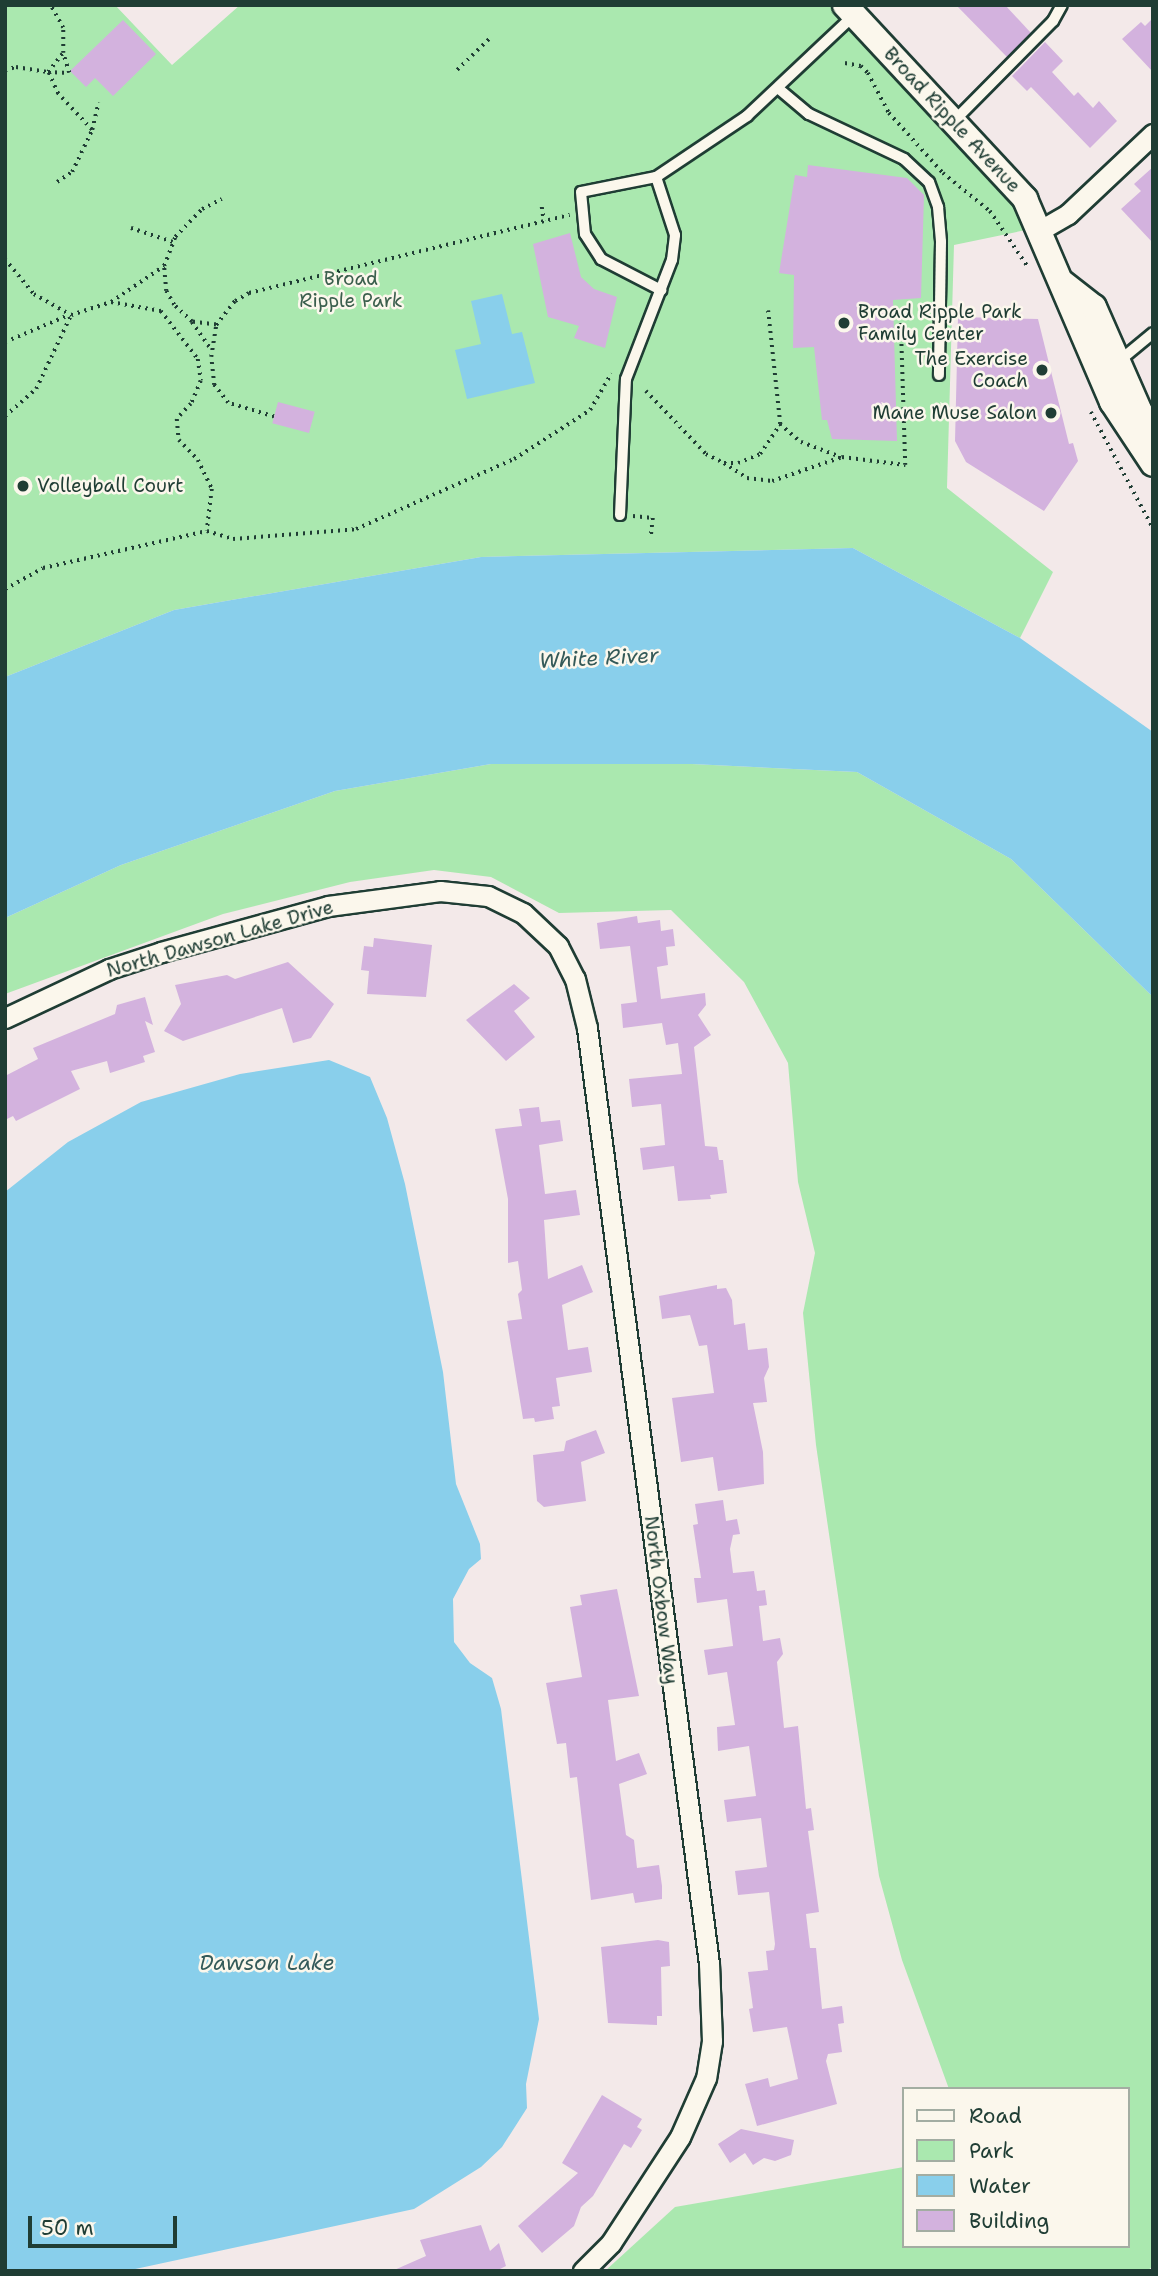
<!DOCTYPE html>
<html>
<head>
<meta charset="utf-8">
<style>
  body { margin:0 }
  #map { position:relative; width:1158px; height:2276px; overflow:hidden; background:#f3e9e9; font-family:"Shantell Sans",sans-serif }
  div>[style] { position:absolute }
  .green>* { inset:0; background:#aae8af }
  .water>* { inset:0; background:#89cfeb }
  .building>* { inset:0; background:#d3b2de; transform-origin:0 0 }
  .path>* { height:3.5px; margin-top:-1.75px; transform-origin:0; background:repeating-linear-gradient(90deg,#1f3d34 0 2px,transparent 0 7px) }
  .roads { filter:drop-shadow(2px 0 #1f3d34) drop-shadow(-2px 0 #1f3d34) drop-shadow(0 2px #1f3d34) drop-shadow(0 -2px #1f3d34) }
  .service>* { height:10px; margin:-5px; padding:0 5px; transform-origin:5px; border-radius:5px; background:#fbf7ec }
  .minor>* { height:19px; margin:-9.5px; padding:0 9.5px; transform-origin:9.5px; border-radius:9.5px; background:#fbf7ec }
  .tertiary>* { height:24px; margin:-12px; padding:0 12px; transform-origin:12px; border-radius:12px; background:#fbf7ec }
  .dots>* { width:19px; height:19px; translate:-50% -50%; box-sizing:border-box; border:4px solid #fbf7ec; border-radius:50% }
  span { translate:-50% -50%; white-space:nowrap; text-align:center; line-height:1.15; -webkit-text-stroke:5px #fbf7ec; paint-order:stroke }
  .street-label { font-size:19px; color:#1f3d34 }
  .park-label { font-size:19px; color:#3b5f4d }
  .poi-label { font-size:19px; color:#1f3d34 }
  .left { translate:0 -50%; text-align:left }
  .right { translate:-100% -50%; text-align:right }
  .water-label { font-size:21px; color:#345a59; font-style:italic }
  .frame { position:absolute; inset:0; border:7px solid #1f3d34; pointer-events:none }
  .legend { position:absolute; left:902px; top:2087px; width:228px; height:161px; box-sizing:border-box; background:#fbf7ec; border:2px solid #a3ada2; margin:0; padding:9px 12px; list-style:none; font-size:21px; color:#1f3d34 }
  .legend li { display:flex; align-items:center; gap:14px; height:35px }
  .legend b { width:35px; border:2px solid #a3ada2 }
  .scale { position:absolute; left:28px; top:2216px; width:149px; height:32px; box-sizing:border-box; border:4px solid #1f3d34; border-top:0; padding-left:9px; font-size:21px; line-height:24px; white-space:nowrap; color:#1f3d34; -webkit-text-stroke:5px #fbf7ec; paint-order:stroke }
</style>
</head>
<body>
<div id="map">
  <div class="green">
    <div style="clip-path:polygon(5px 5px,115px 5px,172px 65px,240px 5px,844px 5px,1045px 226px,954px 245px,947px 488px,1053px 572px,1020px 638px,853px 548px,481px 557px,174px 610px,5px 677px)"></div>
    <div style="clip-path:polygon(491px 764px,692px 764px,857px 772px,1011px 859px,1153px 997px,1153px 2266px,1147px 2271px,605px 2271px,675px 2207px,904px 2167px,904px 2246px,1128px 2246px,1128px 2089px,949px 2089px,902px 1960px,879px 1876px,816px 1445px,803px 1313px,815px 1253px,798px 1182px,788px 1063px,744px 982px,671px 910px,559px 913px,491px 877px,434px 870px,350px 882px,223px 914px,5px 994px,5px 918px,121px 865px,335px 791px)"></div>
  </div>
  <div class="water">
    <div style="clip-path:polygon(502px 294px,512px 334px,522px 332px,535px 383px,467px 399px,455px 350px,481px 344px,471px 301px)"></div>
    <div style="clip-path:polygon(853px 548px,1020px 638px,1153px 732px,1153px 997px,1011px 859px,857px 772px,692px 764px,491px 764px,335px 791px,121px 865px,5px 918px,5px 677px,174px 610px,481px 557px)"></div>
    <div style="clip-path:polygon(329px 1060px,370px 1077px,387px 1118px,405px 1184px,443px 1372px,456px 1484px,480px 1544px,481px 1559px,469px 1569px,453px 1599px,454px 1642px,470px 1663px,492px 1678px,501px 1709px,539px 2019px,526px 2084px,527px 2108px,502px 2147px,481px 2167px,414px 2209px,126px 2271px,5px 2271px,5px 1192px,68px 1142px,141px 1102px,240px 1074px)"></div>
  </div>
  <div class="building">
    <div style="clip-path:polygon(956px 5px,1005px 5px,1031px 33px,1007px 57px)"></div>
    <div style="clip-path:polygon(1153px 18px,1153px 72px,1122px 39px,1141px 22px,1145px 26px)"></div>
    <div style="clip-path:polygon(123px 20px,156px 54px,113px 96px,95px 78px,86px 87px,70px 71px)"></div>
    <div style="clip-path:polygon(1045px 42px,1063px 61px,1052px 72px,1074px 96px,1078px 92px,1093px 108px,1099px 101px,1117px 121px,1090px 148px,1031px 87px,1027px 91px,1012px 76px)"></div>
    <div style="clip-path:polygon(808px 165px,907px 178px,924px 195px,921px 298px,893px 300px,897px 441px,832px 439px,827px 420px,822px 420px,814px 347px,793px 348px,794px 275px,779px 273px,795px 175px,807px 177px)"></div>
    <div style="clip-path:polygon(1153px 167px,1153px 243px,1121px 209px,1141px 191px,1134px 184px)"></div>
    <div style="clip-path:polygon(570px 233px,581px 277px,594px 289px,617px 297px,605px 348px,574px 338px,579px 326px,548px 317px,533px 244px)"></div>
    <div style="clip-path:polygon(958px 317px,1038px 319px,1069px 444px,1073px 443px,1078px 461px,1044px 511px,966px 462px,955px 441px)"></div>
    <div style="left:278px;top:402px;width:38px;height:22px;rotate:15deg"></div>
    <div style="clip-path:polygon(637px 916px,638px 923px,660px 920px,661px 931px,673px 929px,675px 946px,666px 947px,668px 965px,657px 967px,661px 999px,705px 993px,706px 1005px,698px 1015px,711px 1035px,694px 1047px,705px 1146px,717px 1147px,719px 1160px,723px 1160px,727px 1193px,710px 1195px,711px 1199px,678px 1201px,674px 1166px,643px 1170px,640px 1148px,665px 1145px,661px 1104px,632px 1107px,629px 1079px,682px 1074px,678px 1043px,666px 1045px,662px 1023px,623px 1028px,621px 1004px,637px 1002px,630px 946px,600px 949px,597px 923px)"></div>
    <div style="clip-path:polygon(374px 938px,432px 945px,426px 997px,367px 994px,369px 971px,361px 970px,364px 946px,373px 947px)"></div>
    <div style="clip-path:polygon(288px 962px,334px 1004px,311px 1038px,293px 1043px,282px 1008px,183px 1041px,164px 1031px,181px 1004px,175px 985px,227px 975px,235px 979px)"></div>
    <div style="clip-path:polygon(514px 984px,530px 998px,514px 1011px,535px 1037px,506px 1061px,466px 1020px)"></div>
    <div style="clip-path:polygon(145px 997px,153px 1025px,145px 1021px,155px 1052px,143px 1056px,145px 1062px,110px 1073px,107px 1061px,71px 1071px,80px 1089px,16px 1121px,13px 1116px,5px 1120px,5px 1076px,38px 1059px,33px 1048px,115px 1014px,117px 1005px)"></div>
    <div style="clip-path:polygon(539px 1107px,541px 1122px,560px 1120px,563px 1141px,539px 1145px,545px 1194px,576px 1190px,580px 1215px,544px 1220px,548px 1279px,582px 1265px,593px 1292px,562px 1305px,568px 1350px,588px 1347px,592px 1372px,556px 1378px,560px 1406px,552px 1407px,554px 1419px,535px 1422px,534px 1418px,523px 1419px,507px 1321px,522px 1319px,518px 1294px,522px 1290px,518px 1261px,508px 1263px,508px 1199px,495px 1129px,522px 1126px,519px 1109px)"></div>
    <div style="clip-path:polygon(717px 1285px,717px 1289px,726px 1288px,732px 1300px,734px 1325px,745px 1323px,748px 1350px,767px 1348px,769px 1367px,764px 1378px,767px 1402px,753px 1403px,763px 1452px,764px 1484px,718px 1491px,713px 1457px,681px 1462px,672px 1398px,714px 1393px,707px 1345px,699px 1346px,690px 1315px,662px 1319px,659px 1296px)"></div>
    <div style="clip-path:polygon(596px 1430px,605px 1453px,581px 1462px,586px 1501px,544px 1507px,537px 1501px,533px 1455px,564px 1451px,566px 1441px)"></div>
    <div style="clip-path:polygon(723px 1500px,726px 1521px,737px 1519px,740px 1534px,733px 1535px,730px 1549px,733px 1573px,754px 1571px,757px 1591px,765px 1590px,767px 1605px,759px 1606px,763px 1641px,780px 1638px,783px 1654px,777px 1662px,784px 1728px,798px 1726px,806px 1809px,811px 1808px,814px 1830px,808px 1831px,819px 1912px,806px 1914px,810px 1948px,816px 1948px,822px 2009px,842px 2006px,844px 2023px,838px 2024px,842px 2052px,828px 2054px,826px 2061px,837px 2104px,757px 2126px,745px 2084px,768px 2078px,770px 2087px,798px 2079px,787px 2027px,753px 2032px,749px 2009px,753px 2008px,748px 1972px,768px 1970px,766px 1951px,774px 1950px,775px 1944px,769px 1892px,738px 1895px,735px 1871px,767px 1867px,761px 1818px,727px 1822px,724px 1800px,756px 1796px,749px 1746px,718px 1751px,717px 1727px,735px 1725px,727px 1672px,708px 1675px,704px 1650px,733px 1646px,727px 1599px,697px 1603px,694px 1578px,701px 1578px,693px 1525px,698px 1524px,695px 1504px)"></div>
    <div style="clip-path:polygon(617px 1589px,639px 1696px,608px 1700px,616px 1761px,639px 1753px,647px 1774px,619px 1784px,626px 1835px,634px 1840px,637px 1868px,659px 1865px,662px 1886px,662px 1899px,635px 1903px,633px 1893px,591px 1900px,577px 1777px,570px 1778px,566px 1743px,557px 1744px,546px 1683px,582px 1677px,570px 1607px,582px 1605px,580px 1595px)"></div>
    <div style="clip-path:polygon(658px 1940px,669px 1942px,670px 1966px,661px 1967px,662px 2016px,657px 2016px,657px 2025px,608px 2023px,601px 1947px)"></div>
    <div style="clip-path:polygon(602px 2095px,642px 2119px,637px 2127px,642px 2130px,631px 2148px,624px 2144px,593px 2196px,581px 2207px,574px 2226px,542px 2253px,518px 2226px,578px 2173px,562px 2163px)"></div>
    <div style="clip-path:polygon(741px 2129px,794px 2140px,791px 2155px,775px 2161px,764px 2158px,753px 2165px,745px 2153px,730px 2163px,718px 2144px)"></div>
    <div style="clip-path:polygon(481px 2225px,490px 2251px,499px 2243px,506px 2266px,496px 2271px,392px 2271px,426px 2256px,420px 2240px)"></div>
  </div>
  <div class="path">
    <div style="left:845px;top:63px;width:16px;rotate:11deg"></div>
    <div style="left:861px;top:66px;width:10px;rotate:45deg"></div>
    <div style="left:868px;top:73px;width:45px;rotate:62.3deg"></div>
    <div style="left:889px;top:113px;width:81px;rotate:48deg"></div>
    <div style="left:943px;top:173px;width:60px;rotate:39deg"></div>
    <div style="left:990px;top:211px;width:68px;rotate:55.8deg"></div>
    <div style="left:5px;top:70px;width:11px;rotate:-15deg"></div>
    <div style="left:16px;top:67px;width:32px;rotate:9deg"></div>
    <div style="left:48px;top:72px;width:24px;rotate:-52deg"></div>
    <div style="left:63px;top:53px;width:25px;rotate:-90deg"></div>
    <div style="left:63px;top:28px;width:26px;rotate:-119deg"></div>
    <div style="left:457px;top:70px;width:46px;rotate:-44.1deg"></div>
    <div style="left:92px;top:130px;width:28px;rotate:-77deg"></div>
    <div style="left:57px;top:182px;width:18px;rotate:-34deg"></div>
    <div style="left:72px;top:172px;width:47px;rotate:-64.5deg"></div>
    <div style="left:92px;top:130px;width:50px;rotate:-133.4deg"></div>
    <div style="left:58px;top:94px;width:24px;rotate:-114deg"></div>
    <div style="left:48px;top:72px;width:21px;rotate:3deg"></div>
    <div style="left:69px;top:73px;width:21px;rotate:-107deg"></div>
    <div style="left:542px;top:207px;width:14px;rotate:82deg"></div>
    <div style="left:131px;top:228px;width:44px;rotate:18.4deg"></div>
    <div style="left:5px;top:259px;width:45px;rotate:50.4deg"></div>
    <div style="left:34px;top:294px;width:43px;rotate:29.6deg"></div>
    <div style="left:71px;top:315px;width:42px;rotate:-18deg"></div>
    <div style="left:111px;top:302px;width:64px;rotate:-34.2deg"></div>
    <div style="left:111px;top:302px;width:51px;rotate:10.2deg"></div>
    <div style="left:161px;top:311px;width:61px;rotate:52.4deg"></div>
    <div style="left:198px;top:359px;width:22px;rotate:82deg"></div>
    <div style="left:201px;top:381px;width:25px;rotate:113deg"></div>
    <div style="left:191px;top:404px;width:21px;rotate:133deg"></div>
    <div style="left:177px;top:419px;width:21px;rotate:85deg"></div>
    <div style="left:179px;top:440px;width:28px;rotate:46deg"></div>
    <div style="left:198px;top:460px;width:32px;rotate:64deg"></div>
    <div style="left:212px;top:489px;width:42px;rotate:96.8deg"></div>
    <div style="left:192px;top:322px;width:33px;rotate:55deg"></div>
    <div style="left:216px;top:325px;width:24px;rotate:-173deg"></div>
    <div style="left:192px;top:322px;width:25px;rotate:-137deg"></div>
    <div style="left:174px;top:305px;width:16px;rotate:-120deg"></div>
    <div style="left:166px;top:291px;width:25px;rotate:-95deg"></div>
    <div style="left:164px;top:266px;width:31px;rotate:-69deg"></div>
    <div style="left:175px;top:237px;width:39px;rotate:-46deg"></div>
    <div style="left:202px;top:209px;width:22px;rotate:-27deg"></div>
    <div style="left:5px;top:342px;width:69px;rotate:-22.9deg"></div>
    <div style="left:646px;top:391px;width:87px;rotate:46.4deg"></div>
    <div style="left:706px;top:454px;width:20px;rotate:27deg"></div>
    <div style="left:724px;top:463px;width:14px"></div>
    <div style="left:738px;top:463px;width:24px;rotate:-22deg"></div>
    <div style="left:760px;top:454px;width:36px;rotate:-56deg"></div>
    <div style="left:780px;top:424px;width:114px;rotate:-96.1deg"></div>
    <div style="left:1091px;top:412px;width:132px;rotate:61.9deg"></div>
    <div style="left:5px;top:416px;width:41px;rotate:-41.1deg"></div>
    <div style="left:36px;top:389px;width:82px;rotate:-64.7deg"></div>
    <div style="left:274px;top:417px;width:48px;rotate:-163.1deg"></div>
    <div style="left:228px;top:403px;width:23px;rotate:-128deg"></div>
    <div style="left:214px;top:385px;width:28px;rotate:-96deg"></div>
    <div style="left:211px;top:357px;width:32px;rotate:-81deg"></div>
    <div style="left:216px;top:325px;width:31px;rotate:-52deg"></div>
    <div style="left:235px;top:301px;width:16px;rotate:-30deg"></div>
    <div style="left:249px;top:293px;width:330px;rotate:-13.7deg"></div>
    <div style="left:780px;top:424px;width:28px;rotate:41deg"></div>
    <div style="left:801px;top:442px;width:43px;rotate:20.6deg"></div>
    <div style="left:724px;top:463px;width:27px;rotate:33deg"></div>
    <div style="left:747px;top:478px;width:25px;rotate:7deg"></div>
    <div style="left:772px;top:481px;width:74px;rotate:-18.9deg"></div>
    <div style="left:842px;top:457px;width:64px;rotate:7.2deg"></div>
    <div style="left:905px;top:465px;width:158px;rotate:-91.8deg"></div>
    <div style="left:633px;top:516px;width:20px;rotate:6deg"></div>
    <div style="left:653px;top:518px;width:20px;rotate:96deg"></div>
    <div style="left:5px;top:589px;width:43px;rotate:-28.9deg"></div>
    <div style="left:43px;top:568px;width:168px;rotate:-12.7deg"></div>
    <div style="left:207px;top:531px;width:27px;rotate:17deg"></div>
    <div style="left:233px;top:539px;width:123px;rotate:-4.6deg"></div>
    <div style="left:356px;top:529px;width:173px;rotate:-23.9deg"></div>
    <div style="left:514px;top:459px;width:90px;rotate:-32.8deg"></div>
    <div style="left:590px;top:410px;width:42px;rotate:-59.7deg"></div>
  </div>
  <div class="roads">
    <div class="service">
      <div style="left:779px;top:89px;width:39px;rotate:40deg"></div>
      <div style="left:809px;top:114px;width:105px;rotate:25.3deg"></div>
      <div style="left:904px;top:159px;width:34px;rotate:43deg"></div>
      <div style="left:929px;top:182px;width:27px;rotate:70deg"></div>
      <div style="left:938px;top:207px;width:35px;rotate:85deg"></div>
      <div style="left:941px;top:242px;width:133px;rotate:90.9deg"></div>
      <div style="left:954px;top:121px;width:141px;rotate:-45.3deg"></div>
      <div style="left:1053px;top:21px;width:18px;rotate:-61deg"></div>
      <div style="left:656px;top:177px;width:76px;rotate:168.7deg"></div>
      <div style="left:581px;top:192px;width:42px;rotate:84.6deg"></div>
      <div style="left:585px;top:234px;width:30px;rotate:57deg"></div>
      <div style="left:601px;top:259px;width:68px;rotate:27.3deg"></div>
      <div style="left:1118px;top:362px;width:45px;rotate:-39.6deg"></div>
      <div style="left:620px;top:515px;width:136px;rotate:-87.5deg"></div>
      <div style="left:626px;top:379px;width:128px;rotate:-68.9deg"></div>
      <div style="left:672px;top:260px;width:25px;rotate:-83deg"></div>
      <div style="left:675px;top:235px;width:61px;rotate:-108.1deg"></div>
      <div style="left:656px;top:177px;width:110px;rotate:-33.8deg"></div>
      <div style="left:747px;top:116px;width:147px;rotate:-43.3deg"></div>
    </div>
    <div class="minor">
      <div style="left:1037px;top:232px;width:36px;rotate:-30deg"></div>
      <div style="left:1068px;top:214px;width:117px;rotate:-43.3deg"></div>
      <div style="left:5px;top:1018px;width:115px;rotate:-25.2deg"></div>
      <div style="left:109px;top:969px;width:55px;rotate:-18.1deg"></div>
      <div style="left:161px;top:952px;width:173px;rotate:-15.4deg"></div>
      <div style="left:328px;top:906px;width:113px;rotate:-7.6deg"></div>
      <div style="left:440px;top:891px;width:48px;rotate:5.9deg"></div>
      <div style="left:488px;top:896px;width:39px;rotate:26deg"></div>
      <div style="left:523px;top:913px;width:48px;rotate:43.3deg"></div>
      <div style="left:558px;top:946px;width:37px;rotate:63deg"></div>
      <div style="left:575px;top:979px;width:50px;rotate:76.2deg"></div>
      <div style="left:587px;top:1028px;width:943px;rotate:82.57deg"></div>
      <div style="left:709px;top:1963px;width:78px;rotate:87.8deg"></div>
      <div style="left:712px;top:2041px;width:37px;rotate:99deg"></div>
      <div style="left:706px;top:2078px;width:64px;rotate:113.8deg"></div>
      <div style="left:680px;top:2137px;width:126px;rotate:123.1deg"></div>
      <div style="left:611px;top:2243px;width:40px;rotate:135deg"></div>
    </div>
    <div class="tertiary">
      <div style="left:845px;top:5px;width:265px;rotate:47.1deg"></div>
      <div style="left:1025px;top:199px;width:221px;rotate:66.8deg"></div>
      <div style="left:1112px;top:402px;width:74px;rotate:56.5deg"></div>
      <div style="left:1063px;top:283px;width:39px;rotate:38deg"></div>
      <div style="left:1094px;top:307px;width:115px;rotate:66.3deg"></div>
      <div style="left:1140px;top:412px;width:24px;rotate:75deg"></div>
      <div style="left:1146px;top:435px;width:12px;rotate:110deg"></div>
    </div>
  </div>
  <div class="dots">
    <div style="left:844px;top:323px;background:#1f3d34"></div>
    <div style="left:1042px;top:370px;background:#1f3d34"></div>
    <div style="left:1051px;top:413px;background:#1f3d34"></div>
    <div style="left:23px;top:486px;background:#1f3d34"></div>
  </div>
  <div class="street-label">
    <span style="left:952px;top:120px;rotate:47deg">Broad Ripple Avenue</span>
    <span style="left:220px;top:939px;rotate:-16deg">North Dawson Lake Drive</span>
    <span style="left:661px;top:1600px;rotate:83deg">North Oxbow Way</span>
  </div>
  <div class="park-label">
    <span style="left:351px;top:290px">Broad<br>Ripple Park</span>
  </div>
  <div class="poi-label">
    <span class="left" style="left:858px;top:323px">Broad Ripple Park<br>Family Center</span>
    <span class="right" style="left:1028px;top:370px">The Exercise<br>Coach</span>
    <span class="right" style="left:1037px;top:413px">Mane Muse Salon</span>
    <span class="left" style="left:37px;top:486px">Volleyball Court</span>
  </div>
  <div class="water-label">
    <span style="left:599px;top:658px;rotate:-3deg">White River</span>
    <span style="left:267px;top:1963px">Dawson Lake</span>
  </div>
  <div class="frame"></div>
  <ul class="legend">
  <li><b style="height:9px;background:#fbf7ec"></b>Road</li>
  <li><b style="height:19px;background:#aae8af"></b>Park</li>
  <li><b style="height:19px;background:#89cfeb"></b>Water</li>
  <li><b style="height:19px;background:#d3b2de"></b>Building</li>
  </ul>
  <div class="scale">50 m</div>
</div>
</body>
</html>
